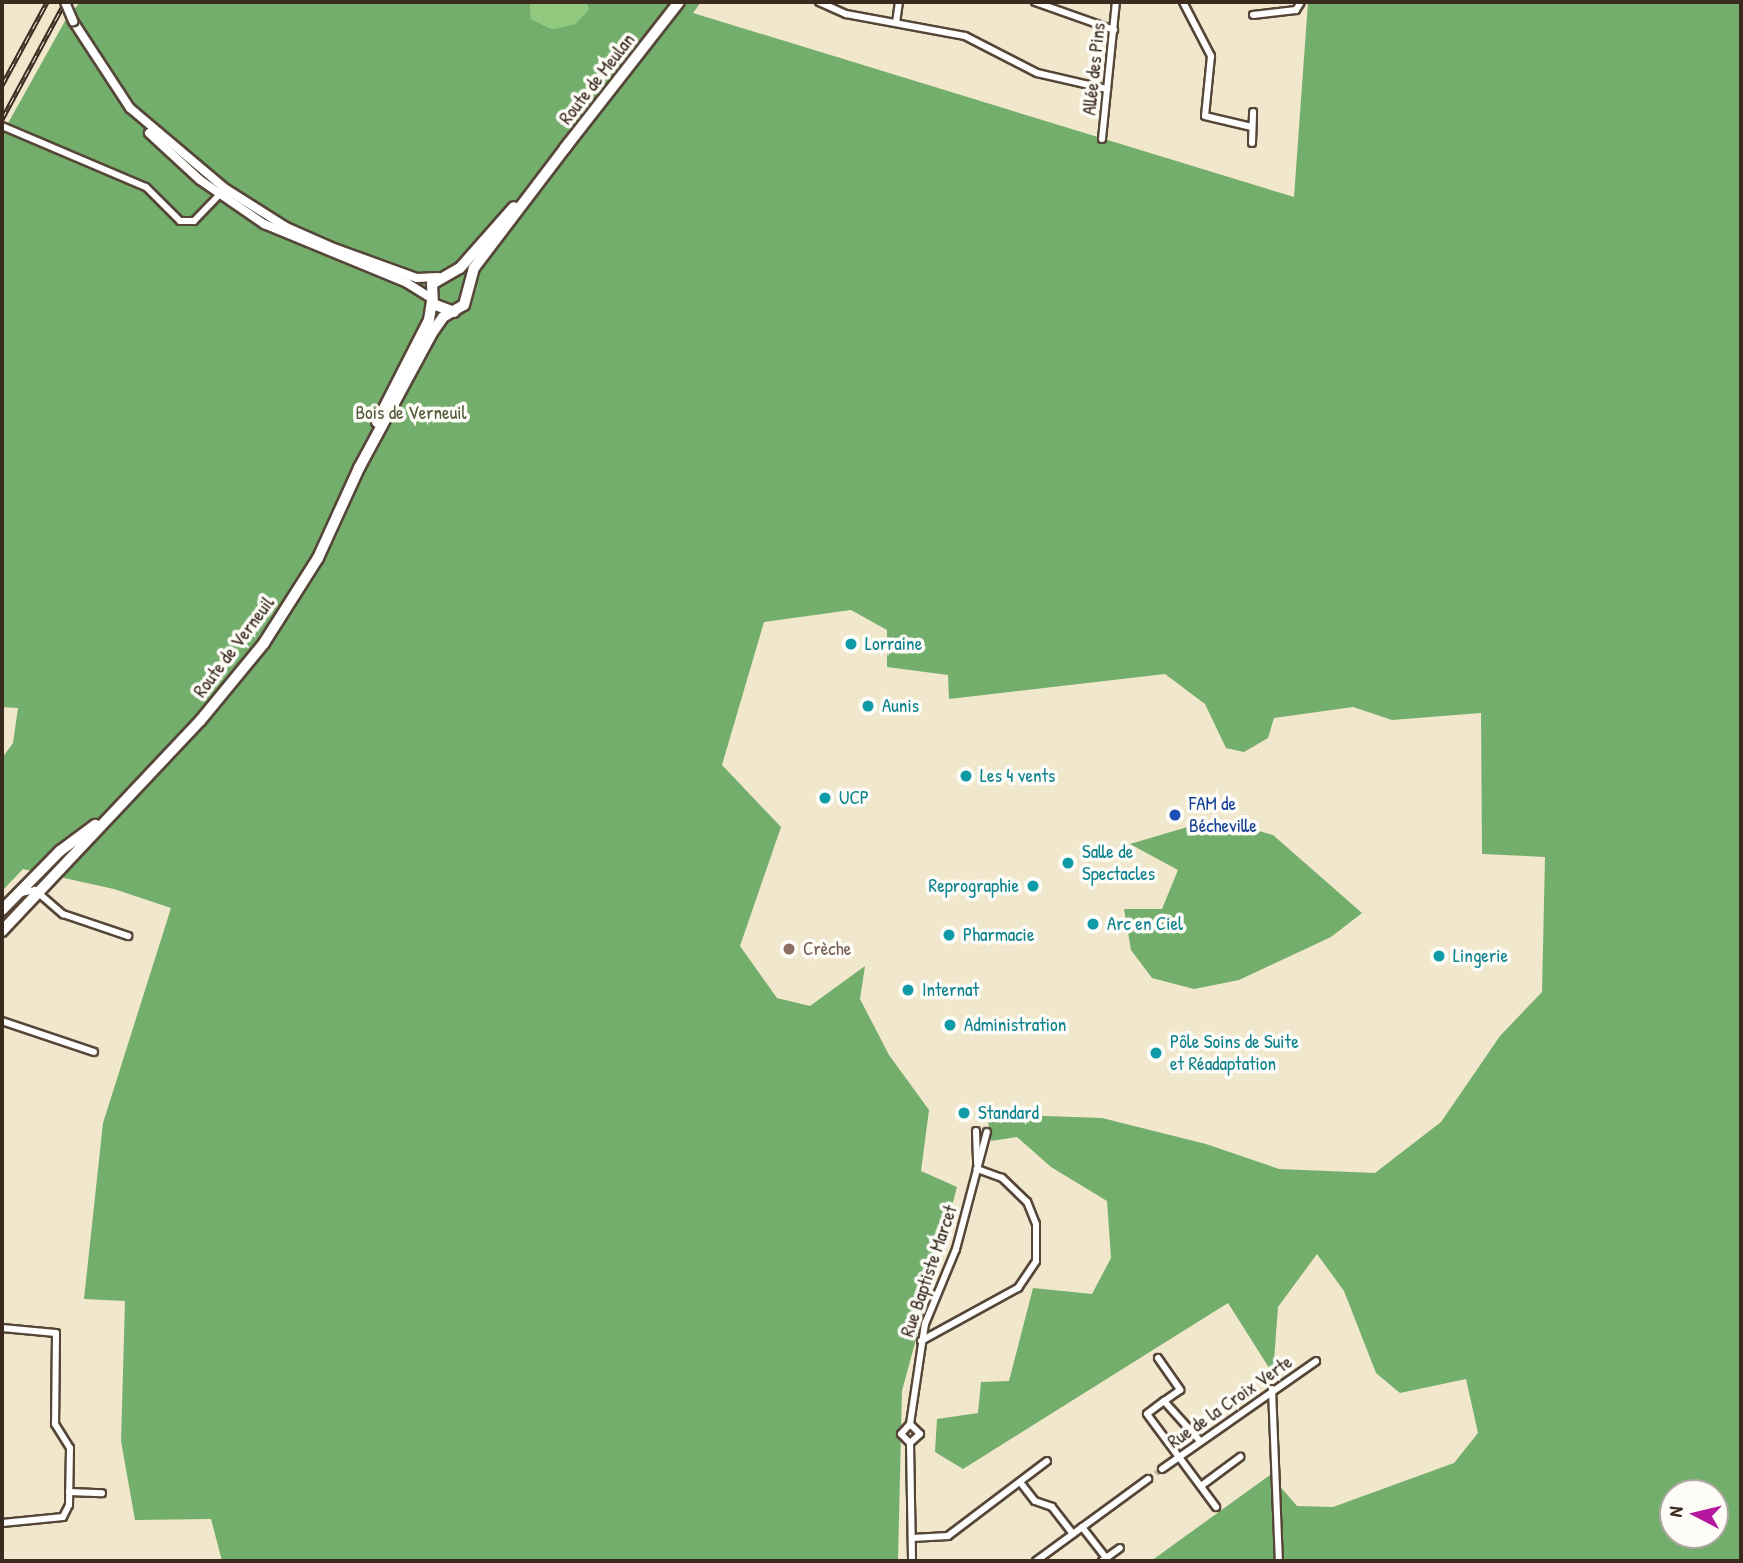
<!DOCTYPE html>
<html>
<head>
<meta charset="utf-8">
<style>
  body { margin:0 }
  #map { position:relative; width:1743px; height:1563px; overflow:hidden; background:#f0e7cc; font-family:"Patrick Hand",sans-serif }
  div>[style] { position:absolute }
  .green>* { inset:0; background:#91ca7e }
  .forest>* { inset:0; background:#74ae6d }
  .minor-tunnel>* { height:6px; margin-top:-3px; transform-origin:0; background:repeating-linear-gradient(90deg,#ccc1a9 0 6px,transparent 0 9px) }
  .roads { filter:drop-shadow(2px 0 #564638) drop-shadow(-2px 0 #564638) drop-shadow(0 2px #564638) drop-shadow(0 -2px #564638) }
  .minor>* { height:6px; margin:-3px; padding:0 3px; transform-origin:3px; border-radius:3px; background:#fff }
  .tertiary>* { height:8px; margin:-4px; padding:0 4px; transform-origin:4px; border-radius:4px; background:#fff }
  .secondary>* { height:10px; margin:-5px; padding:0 5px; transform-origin:5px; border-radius:5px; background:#fff }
  .rail>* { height:5px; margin-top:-2.5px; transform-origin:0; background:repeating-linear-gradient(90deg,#fdfcf7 0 8px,#3b2a1e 0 16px); box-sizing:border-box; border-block:2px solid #3b2a1e }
  .bridges { filter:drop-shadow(2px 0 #564638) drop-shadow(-2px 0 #564638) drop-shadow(0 2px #564638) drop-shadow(0 -2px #564638) }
  .tertiary-bridge>* { height:8px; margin:-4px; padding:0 4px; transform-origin:4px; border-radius:4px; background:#fff }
  .dots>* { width:19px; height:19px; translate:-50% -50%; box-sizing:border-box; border:4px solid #fdfcf7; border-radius:50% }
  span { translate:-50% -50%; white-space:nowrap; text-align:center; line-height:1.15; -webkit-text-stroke:7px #fdfcf7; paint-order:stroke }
  .street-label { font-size:19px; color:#3b2a1e }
  .park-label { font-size:19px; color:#555a3b }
  .culture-label { font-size:19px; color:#0d838f }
  .left { translate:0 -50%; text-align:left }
  .right { translate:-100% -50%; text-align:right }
  .transit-label { font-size:19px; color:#164399 }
  .education-label { font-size:19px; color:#785e54 }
  .frame { position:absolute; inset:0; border:4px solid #3b2a1e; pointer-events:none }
  .north { position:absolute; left:1659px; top:1479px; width:70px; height:70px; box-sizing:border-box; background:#fdfcf7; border:2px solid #afa8a0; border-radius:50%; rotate:277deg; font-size:19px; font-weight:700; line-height:28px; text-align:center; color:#3b2a1e }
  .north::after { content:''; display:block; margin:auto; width:24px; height:32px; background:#b5179e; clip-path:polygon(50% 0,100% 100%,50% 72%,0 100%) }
</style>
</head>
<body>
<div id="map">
  <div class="green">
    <div style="clip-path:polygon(530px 2px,585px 2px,589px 9px,575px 24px,552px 29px,531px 19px)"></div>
  </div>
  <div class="forest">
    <div style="clip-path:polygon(evenodd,80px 2px,530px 2px,531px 19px,552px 29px,575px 24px,589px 9px,585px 2px,701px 2px,693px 13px,1294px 197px,1308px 2px,1741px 2px,1741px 1561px,1151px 1561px,1270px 1475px,1297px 1506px,1333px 1507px,1454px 1463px,1478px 1433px,1466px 1379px,1400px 1393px,1376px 1373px,1344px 1291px,1317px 1254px,1278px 1307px,1273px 1374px,1228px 1303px,963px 1469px,935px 1452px,937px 1419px,978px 1413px,981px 1382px,1009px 1381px,1033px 1288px,1092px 1294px,1111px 1258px,1107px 1201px,1051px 1167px,1017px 1137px,991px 1141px,987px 1114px,1102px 1118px,1206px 1144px,1279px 1169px,1375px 1173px,1441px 1122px,1500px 1036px,1542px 992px,1545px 857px,1482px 854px,1481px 713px,1392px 720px,1353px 707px,1274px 718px,1268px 738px,1244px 752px,1226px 748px,1205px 704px,1165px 674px,949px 699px,948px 675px,887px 667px,887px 630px,851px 610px,764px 622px,722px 765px,781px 827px,740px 946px,777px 998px,810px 1006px,865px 966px,860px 999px,889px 1055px,929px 1110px,921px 1171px,957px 1187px,902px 1391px,898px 1561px,222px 1561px,211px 1519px,135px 1520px,121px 1441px,125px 1301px,84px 1299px,103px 1123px,171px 908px,114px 889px,23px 869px,2px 891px,2px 758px,13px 743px,18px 708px,2px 707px,2px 134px,65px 21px,80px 2px,1673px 1493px,1715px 1493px,1715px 1535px,1673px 1535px,1673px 1493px)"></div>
    <div style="clip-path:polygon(1201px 823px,1232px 823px,1273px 835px,1362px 913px,1331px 937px,1239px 980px,1194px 989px,1152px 978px,1131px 950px,1124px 909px,1162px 909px,1178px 870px,1130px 844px)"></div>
  </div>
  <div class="minor-tunnel">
    <div style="left:1148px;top:1479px;width:17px;rotate:-36deg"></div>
  </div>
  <div class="roads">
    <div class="minor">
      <div style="left:819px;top:2px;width:30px;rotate:24deg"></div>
      <div style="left:846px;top:14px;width:121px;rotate:10.5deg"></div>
      <div style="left:965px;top:36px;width:81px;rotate:27.2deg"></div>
      <div style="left:1037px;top:73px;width:72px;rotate:12.9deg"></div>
      <div style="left:1035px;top:2px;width:84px;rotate:19.5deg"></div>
      <div style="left:1183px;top:2px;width:61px;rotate:62.6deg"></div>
      <div style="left:1211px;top:56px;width:60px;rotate:95.7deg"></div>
      <div style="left:1205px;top:116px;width:48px;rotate:13.2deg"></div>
      <div style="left:1253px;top:15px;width:43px;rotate:-6.6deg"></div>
      <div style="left:1296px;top:10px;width:9px;rotate:-58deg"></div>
      <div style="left:896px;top:23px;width:21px;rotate:-82deg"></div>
      <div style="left:2px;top:126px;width:156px;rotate:23deg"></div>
      <div style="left:146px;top:187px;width:48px;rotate:45deg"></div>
      <div style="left:180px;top:221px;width:14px"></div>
      <div style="left:194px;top:221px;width:40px;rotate:-46deg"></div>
      <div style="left:1102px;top:139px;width:138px;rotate:-84.2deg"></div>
      <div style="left:1252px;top:143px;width:31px;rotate:-88deg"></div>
      <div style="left:21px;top:893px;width:14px;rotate:-12deg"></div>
      <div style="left:35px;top:890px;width:37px;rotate:41deg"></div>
      <div style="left:63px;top:914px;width:69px;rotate:18.7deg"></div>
      <div style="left:2px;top:1021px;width:97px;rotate:18.6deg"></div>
      <div style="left:976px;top:1131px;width:33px;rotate:88deg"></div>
      <div style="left:2px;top:1328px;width:54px;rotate:5.3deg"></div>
      <div style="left:56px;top:1333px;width:91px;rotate:90.6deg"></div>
      <div style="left:55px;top:1424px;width:28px;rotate:58deg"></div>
      <div style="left:70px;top:1448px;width:57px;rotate:91deg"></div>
      <div style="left:69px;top:1505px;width:13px;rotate:117deg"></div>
      <div style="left:63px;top:1517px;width:61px;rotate:174.4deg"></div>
      <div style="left:921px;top:1341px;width:111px;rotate:-28.7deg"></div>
      <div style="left:1018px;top:1288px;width:32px;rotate:-56deg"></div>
      <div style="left:1036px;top:1261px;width:37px;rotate:-90deg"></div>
      <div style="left:1036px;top:1224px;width:24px;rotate:-112deg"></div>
      <div style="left:1027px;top:1202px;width:35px;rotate:-136deg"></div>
      <div style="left:1002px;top:1178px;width:27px;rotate:-160deg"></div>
      <div style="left:1158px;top:1358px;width:39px;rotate:55deg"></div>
      <div style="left:1180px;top:1390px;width:19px;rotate:145deg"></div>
      <div style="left:1164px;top:1401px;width:54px;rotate:48deg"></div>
      <div style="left:1272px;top:1389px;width:172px;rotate:87.7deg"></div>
      <div style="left:1164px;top:1401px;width:21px;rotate:143deg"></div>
      <div style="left:1147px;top:1414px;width:116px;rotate:53.4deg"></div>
      <div style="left:910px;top:1424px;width:101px;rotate:-81.5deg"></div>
      <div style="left:925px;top:1324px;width:81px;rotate:-67.5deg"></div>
      <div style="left:956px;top:1249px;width:121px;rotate:-75.2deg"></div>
      <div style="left:910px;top:1424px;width:14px;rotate:45deg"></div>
      <div style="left:920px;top:1434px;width:13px;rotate:138deg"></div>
      <div style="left:910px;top:1424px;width:13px;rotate:132deg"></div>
      <div style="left:901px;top:1434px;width:13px;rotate:45deg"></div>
      <div style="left:910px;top:1443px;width:118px;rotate:89deg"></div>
      <div style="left:1162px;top:1469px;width:188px;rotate:-35deg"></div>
      <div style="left:1020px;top:1482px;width:24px;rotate:52deg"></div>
      <div style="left:1035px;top:1501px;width:18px;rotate:19deg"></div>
      <div style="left:1052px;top:1507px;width:34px;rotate:52deg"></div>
      <div style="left:1201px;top:1486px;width:49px;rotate:-36.6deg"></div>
      <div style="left:69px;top:1492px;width:33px;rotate:2deg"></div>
      <div style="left:1082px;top:1527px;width:39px;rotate:52deg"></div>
      <div style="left:912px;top:1538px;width:36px;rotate:-3deg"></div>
      <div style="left:948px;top:1536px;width:124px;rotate:-37.1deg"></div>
      <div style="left:1036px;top:1561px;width:139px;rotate:-36.2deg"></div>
      <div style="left:1102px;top:1561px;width:22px;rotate:-36deg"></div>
    </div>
    <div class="tertiary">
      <div style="left:73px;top:21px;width:104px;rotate:56.8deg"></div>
      <div style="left:130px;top:108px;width:126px;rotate:40.2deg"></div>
      <div style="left:226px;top:189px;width:71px;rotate:32.3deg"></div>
      <div style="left:286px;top:227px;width:52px;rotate:23.6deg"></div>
      <div style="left:334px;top:248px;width:88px;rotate:19.9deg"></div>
      <div style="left:417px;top:278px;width:21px;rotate:-3deg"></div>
      <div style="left:149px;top:133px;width:69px;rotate:42.7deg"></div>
      <div style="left:200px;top:180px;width:78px;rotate:34.5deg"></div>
      <div style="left:264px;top:224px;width:155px;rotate:22.4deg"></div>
      <div style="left:407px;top:283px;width:28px;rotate:32deg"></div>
    </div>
    <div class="secondary">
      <div style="left:565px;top:148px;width:185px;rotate:-52deg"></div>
      <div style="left:454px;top:312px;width:22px;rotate:-159deg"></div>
      <div style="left:433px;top:304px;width:20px;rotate:-93deg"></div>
      <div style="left:432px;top:284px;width:32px;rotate:-30deg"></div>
      <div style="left:460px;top:268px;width:81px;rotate:-48.5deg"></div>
      <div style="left:377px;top:422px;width:114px;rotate:-63deg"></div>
      <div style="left:429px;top:320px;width:18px;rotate:-81deg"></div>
      <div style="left:2px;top:910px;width:83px;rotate:-45.5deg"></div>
      <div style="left:60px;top:851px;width:44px;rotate:-36.6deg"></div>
      <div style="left:2px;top:931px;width:289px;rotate:-46.7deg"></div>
      <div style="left:200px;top:721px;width:101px;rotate:-50.6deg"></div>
      <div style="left:264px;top:643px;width:101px;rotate:-57.6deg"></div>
      <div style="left:318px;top:558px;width:99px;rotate:-65.5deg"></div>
      <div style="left:359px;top:468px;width:153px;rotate:-61.6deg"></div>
      <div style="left:432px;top:333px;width:19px;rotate:-55deg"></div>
      <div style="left:443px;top:317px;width:24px;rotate:-30deg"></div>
      <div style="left:464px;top:305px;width:38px;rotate:-75deg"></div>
      <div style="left:474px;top:268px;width:156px;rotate:-52.8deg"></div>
    </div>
  </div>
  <div class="rail">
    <div style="left:2px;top:85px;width:94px;rotate:-61.5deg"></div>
    <div style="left:2px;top:119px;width:133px;rotate:-61.7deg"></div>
  </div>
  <div class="bridges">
    <div class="tertiary-bridge">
      <div style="left:65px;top:2px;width:21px;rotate:67deg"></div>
    </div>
  </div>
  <div class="dots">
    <div style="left:851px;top:644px;background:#0f9aa8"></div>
    <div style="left:868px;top:706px;background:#0f9aa8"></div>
    <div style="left:966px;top:776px;background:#0f9aa8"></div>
    <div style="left:825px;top:798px;background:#0f9aa8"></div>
    <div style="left:1175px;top:815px;background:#1a4fb4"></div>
    <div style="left:1068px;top:863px;background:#0f9aa8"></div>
    <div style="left:1033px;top:886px;background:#0f9aa8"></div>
    <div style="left:1093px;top:924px;background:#0f9aa8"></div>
    <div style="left:949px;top:935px;background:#0f9aa8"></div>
    <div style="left:789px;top:949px;background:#8d6e63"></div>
    <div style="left:1439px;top:956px;background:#0f9aa8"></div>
    <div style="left:908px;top:990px;background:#0f9aa8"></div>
    <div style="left:950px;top:1025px;background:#0f9aa8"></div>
    <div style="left:1156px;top:1053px;background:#0f9aa8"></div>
    <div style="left:964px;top:1113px;background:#0f9aa8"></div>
  </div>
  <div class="street-label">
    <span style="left:1094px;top:69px;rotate:-84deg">Allée des Pins</span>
    <span style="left:597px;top:79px;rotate:-52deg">Route de Meulan</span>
    <span style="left:234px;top:647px;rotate:-53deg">Route de Verneuil</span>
    <span style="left:929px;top:1271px;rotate:-71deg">Rue Baptiste Marcet</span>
    <span style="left:1230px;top:1402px;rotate:-35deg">Rue de la Croix Verte</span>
  </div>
  <div class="park-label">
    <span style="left:411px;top:413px">Bois de Verneuil</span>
  </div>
  <div class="culture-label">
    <span class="left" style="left:865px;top:644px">Lorraine</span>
    <span class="left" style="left:882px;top:706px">Aunis</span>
    <span class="left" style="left:980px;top:776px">Les 4 vents</span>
    <span class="left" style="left:839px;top:798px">UCP</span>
    <span class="left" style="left:1082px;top:863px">Salle de<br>Spectacles</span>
    <span class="right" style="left:1019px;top:886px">Reprographie</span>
    <span class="left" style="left:1107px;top:924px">Arc en Ciel</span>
    <span class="left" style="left:963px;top:935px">Pharmacie</span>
    <span class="left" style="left:1453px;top:956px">Lingerie</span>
    <span class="left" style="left:922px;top:990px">Internat</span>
    <span class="left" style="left:964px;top:1025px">Administration</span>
    <span class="left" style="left:1170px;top:1053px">Pôle Soins de Suite<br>et Réadaptation</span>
    <span class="left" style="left:978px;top:1113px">Standard</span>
  </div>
  <div class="transit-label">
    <span class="left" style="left:1189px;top:815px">FAM de<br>Bécheville</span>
  </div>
  <div class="education-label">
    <span class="left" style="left:803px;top:949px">Crèche</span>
  </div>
  <div class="frame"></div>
  <div class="north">N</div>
</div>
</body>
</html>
